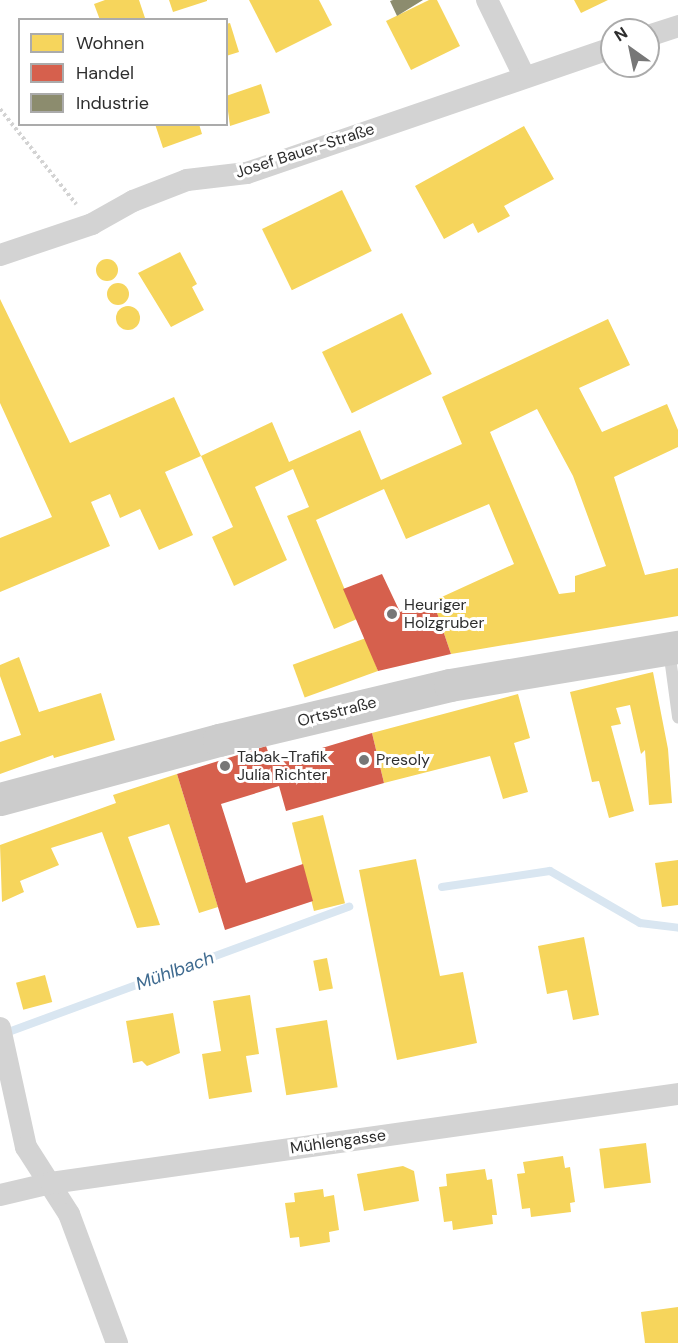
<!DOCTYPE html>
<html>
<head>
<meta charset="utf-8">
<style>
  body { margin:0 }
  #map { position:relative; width:678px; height:1343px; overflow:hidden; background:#fff; font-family:"DM Sans",sans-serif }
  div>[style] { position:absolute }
  .homes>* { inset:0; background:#f6d55c; transform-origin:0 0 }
  .round { border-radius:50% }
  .shops>* { inset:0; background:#d6604d }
  .industry>* { inset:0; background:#8c8c6e }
  .stream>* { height:8px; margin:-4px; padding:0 4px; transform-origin:4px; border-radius:4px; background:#d9e6f1 }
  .path>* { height:4px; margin-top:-2px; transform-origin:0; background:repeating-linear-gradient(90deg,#d3d3d3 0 3px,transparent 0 6px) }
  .lane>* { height:12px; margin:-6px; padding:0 6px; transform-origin:6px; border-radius:6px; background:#d3d3d3 }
  .street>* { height:22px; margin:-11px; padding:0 11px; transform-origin:11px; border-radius:11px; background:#d3d3d3 }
  .secondary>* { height:33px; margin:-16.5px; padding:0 16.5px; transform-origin:16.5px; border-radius:16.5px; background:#ccc }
  .dots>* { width:16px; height:16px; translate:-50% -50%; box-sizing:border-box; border:3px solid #fff; border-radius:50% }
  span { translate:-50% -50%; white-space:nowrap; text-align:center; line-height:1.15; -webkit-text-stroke:6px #fff; paint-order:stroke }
  .street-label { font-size:16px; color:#2e2e2e }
  .poi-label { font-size:16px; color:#2e2e2e }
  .left { translate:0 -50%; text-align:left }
  .water-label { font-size:18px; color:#3e6a8f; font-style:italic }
  .legend { position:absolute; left:18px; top:18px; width:210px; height:108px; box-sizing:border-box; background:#fff; border:2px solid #ababab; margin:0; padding:8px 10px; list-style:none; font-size:18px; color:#2e2e2e }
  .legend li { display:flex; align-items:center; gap:12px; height:30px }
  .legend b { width:30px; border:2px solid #ababab }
  .north { position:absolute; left:600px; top:18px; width:60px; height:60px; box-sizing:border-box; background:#fff; border:2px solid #ababab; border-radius:50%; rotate:327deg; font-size:16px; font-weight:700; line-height:24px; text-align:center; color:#2e2e2e }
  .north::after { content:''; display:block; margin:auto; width:21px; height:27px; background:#777; clip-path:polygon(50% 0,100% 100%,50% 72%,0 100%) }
</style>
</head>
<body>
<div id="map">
  <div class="homes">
    <div style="clip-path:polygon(105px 0,139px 0,145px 18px,100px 20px,94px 4px)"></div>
    <div style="clip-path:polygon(169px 0,207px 0,207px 1px,173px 12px)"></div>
    <div style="clip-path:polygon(249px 0,319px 0,332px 25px,276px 53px)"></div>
    <div style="clip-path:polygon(429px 0,437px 0,460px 46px,411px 70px,386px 21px)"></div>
    <div style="clip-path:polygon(574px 0,608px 0,581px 13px)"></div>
    <div style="clip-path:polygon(230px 23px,239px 52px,226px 56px,226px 24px)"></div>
    <div style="clip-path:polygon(261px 84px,270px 113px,230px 126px,226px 96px)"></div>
    <div style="clip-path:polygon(155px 124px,199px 124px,202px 134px,163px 148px)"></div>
    <div style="clip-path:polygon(524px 126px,554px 179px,504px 206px,510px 216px,478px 233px,473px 223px,444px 239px,415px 186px)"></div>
    <div style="left:342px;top:190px;width:68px;height:89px;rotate:64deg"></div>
    <div style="clip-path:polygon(180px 252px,197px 284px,192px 287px,204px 310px,171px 327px,138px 273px)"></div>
    <div class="round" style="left:96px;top:259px;width:22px;height:22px"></div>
    <div class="round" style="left:107px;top:283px;width:22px;height:22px"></div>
    <div style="clip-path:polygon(0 299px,70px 443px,174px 397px,201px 456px,165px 472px,193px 535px,159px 550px,140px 509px,120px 518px,110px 494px,91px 502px,110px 546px,0 592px,0 538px,52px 517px,0 403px)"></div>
    <div class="round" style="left:116px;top:306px;width:24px;height:24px"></div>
    <div style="left:402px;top:313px;width:68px;height:89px;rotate:64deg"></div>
    <div style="clip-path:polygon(evenodd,608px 319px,630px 365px,579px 388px,602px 432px,667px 404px,678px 430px,678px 447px,614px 477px,645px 575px,678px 568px,678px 616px,451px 654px,433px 601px,514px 564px,489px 504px,406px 539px,384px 489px,316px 520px,357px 619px,334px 629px,287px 516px,309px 507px,293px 469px,255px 487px,287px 560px,234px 586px,212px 537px,233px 527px,201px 456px,272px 422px,289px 462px,360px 430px,381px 480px,462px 444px,442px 397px,608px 319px,537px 409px,573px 476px,606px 566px,575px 576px,575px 592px,559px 594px,490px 432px,537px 409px)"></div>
    <div style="left:366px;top:638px;width:35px;height:78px;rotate:70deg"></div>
    <div style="clip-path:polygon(19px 657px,39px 712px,101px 693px,115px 740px,54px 758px,53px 755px,0 774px,0 742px,21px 735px,0 676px,0 665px)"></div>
    <div style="clip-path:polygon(653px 672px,668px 749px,672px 803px,649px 805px,645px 750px,641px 754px,630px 705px,616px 708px,621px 724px,611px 726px,634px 811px,609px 818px,599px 781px,592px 782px,570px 692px)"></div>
    <div style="clip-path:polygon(518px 694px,530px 738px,514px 743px,528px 792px,503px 799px,490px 756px,384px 783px,372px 733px)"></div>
    <div style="clip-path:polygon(177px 774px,218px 907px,199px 913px,169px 824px,128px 837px,160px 925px,137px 928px,102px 832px,51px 848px,59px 865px,20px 881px,24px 892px,2px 902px,0 845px,116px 803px,113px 795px)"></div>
    <div style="left:323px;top:815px;width:91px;height:32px;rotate:76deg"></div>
    <div style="clip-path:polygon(416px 859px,440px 976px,463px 972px,477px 1043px,397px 1060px,359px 870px)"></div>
    <div style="clip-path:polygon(678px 860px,678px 905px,662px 907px,655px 863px)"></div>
    <div style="clip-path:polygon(584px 937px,599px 1015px,573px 1020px,567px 990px,547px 994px,538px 946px)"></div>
    <div style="left:327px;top:958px;width:31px;height:14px;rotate:79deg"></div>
    <div style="left:45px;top:975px;width:28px;height:30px;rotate:75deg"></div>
    <div style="clip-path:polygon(250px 995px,259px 1054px,246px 1056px,252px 1092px,209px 1099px,202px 1054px,221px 1051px,213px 1001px)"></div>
    <div style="clip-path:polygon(173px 1013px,180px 1053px,147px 1066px,142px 1061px,133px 1063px,126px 1021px)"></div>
    <div style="left:327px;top:1020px;width:68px;height:52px;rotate:81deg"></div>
    <div style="left:646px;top:1143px;width:40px;height:47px;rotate:83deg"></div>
    <div style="clip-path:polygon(563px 1156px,565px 1168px,570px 1167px,575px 1202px,570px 1203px,571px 1212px,531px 1217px,530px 1208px,522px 1209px,517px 1174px,525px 1173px,523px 1162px)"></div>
    <div style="clip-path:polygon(403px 1166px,414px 1171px,419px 1201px,364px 1211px,357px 1174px)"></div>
    <div style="clip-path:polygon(485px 1169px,487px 1180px,492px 1179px,497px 1215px,492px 1215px,493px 1224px,453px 1230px,452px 1221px,444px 1222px,439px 1187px,447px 1186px,446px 1174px)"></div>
    <div style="clip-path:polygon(323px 1189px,324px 1197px,334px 1195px,339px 1230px,329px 1232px,330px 1242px,300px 1247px,299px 1237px,290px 1238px,285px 1203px,295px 1202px,294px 1193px)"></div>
    <div style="clip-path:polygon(678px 1307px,678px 1343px,645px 1343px,641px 1312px)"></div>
  </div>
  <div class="shops">
    <div style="clip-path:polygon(382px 574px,400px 612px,433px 601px,451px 654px,378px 671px,343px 589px)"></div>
    <div style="clip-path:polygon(372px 733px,384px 783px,286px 811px,279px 786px,221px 804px,246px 883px,303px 864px,313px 901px,225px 930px,177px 774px,266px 746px,272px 763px)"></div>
  </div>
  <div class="industry">
    <div style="clip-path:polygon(423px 0,397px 16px,390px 1px,393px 0)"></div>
  </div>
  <div class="stream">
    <div style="left:442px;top:887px;width:109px;rotate:-8.4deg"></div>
    <div style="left:550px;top:871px;width:104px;rotate:30deg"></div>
    <div style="left:640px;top:923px;width:38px;rotate:7deg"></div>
    <div style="left:3px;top:1034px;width:369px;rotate:-20.2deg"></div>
  </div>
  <div class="path">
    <div style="left:0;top:109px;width:122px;rotate:51.3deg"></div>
  </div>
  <div class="lane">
    <div style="left:669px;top:650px;width:68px;rotate:82.3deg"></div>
  </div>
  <div class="street">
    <div style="left:487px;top:0;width:85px;rotate:64deg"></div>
    <div style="left:648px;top:36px;width:32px;rotate:-18deg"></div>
    <div style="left:0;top:255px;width:97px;rotate:-18.6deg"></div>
    <div style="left:92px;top:224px;width:47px;rotate:-29.3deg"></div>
    <div style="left:133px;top:201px;width:58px;rotate:-21.3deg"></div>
    <div style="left:187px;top:180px;width:60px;rotate:-6.7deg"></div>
    <div style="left:247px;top:173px;width:386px;rotate:-18.9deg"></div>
    <div style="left:0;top:1028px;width:122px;rotate:77.7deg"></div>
    <div style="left:26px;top:1147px;width:80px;rotate:57.3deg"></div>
    <div style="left:69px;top:1214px;width:138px;rotate:69.6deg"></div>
    <div style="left:0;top:1195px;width:52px;rotate:-13.2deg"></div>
    <div style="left:51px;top:1183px;width:633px;rotate:-8.08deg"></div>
  </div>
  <div class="secondary">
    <div style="left:0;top:799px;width:227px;rotate:-15.1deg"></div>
    <div style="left:219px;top:740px;width:237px;rotate:-13.4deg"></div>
    <div style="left:450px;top:685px;width:231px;rotate:-9.5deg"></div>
  </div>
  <div class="dots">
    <div style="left:392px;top:614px;background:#777"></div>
    <div style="left:364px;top:760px;background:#777"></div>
    <div style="left:225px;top:766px;background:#777"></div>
  </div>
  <div class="street-label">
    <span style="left:305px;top:151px;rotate:-18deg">Josef Bauer-Straße</span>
    <span style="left:337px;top:712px;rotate:-14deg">Ortsstraße</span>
    <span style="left:338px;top:1142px;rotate:-8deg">Mühlengasse</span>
  </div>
  <div class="poi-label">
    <span class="left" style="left:404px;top:614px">Heuriger<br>Holzgruber</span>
    <span class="left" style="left:237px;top:766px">Tabak-Trafik<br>Julia Richter</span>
    <span class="left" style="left:376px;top:760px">Presoly</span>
  </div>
  <div class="water-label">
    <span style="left:175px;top:971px;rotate:-20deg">Mühlbach</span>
  </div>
  <ul class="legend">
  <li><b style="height:16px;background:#f6d55c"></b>Wohnen</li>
  <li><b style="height:16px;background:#d6604d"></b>Handel</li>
  <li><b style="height:16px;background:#8c8c6e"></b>Industrie</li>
  </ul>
  <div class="north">N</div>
</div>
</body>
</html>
